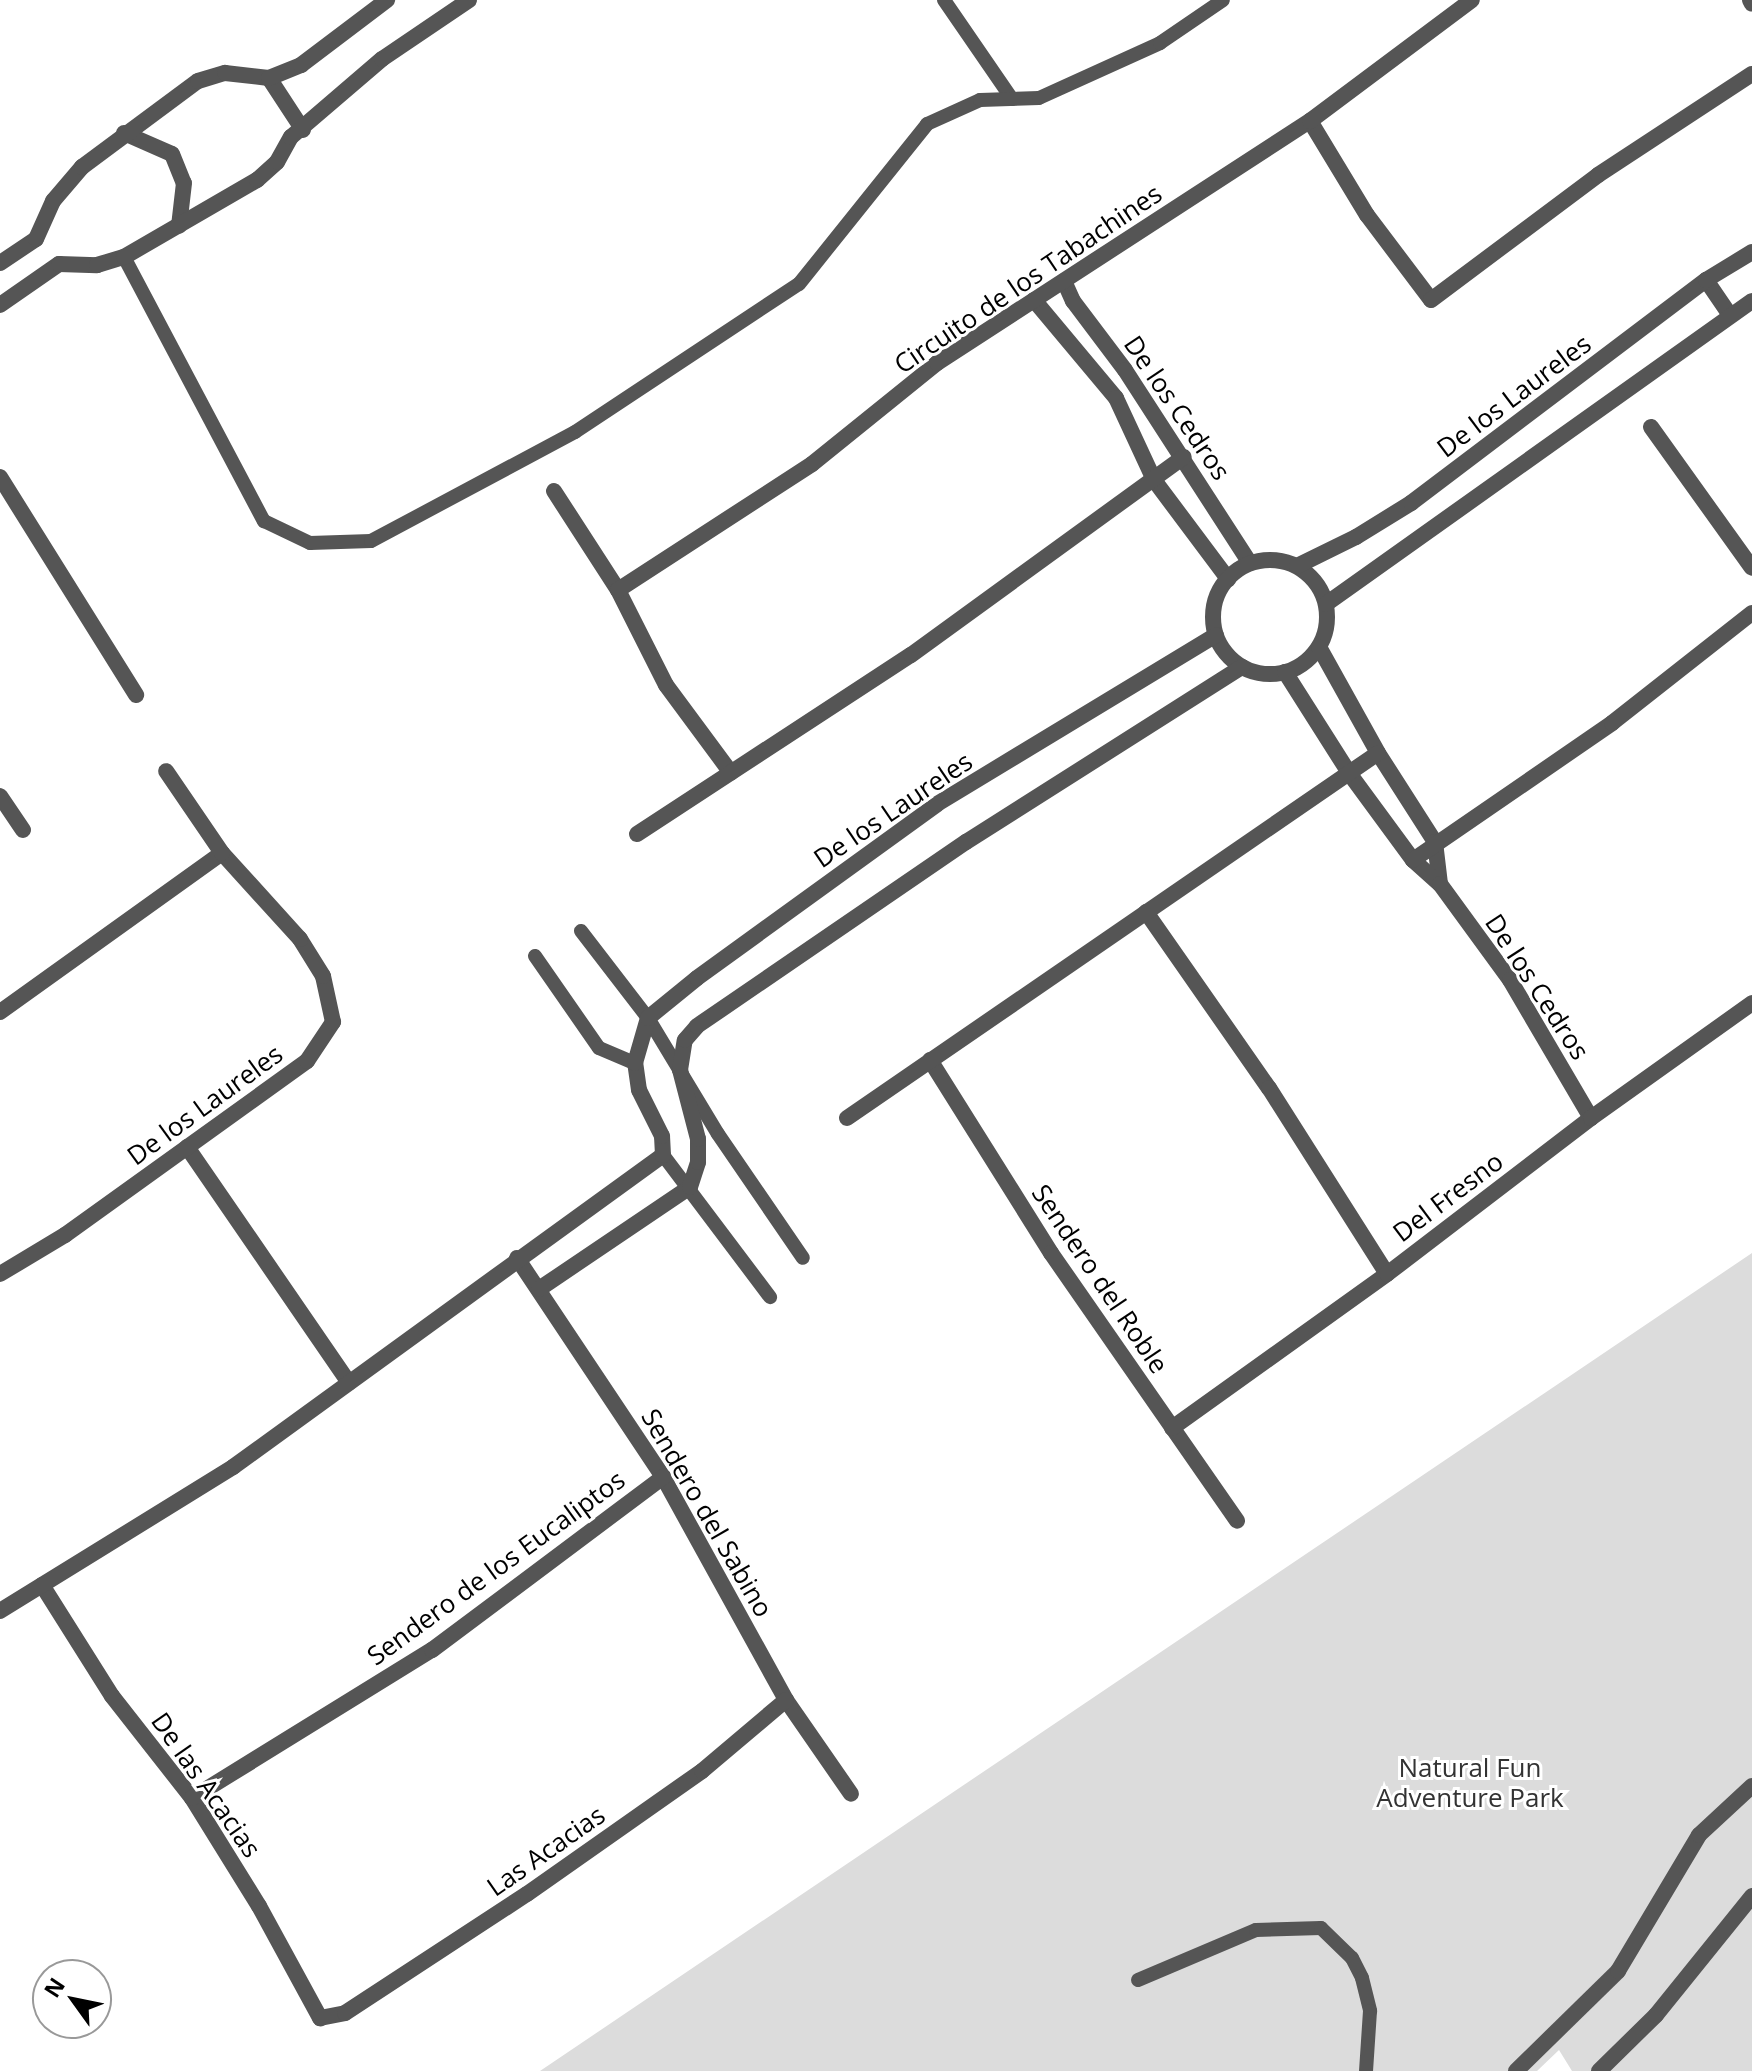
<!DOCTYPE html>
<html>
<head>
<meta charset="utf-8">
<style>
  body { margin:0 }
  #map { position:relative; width:1752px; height:2071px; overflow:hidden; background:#fff; font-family:"Open Sans",sans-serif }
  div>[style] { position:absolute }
  .green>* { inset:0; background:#dcdcdc }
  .lane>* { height:14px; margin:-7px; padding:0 7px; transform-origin:7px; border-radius:7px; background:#555 }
  .street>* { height:16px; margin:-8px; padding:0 8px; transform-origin:8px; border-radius:8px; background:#555 }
  .street>.ring { margin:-8px; padding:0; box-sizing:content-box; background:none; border:16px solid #555; border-radius:50% }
  span { translate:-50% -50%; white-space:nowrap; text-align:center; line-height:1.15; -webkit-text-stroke:6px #fff; paint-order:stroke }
  .street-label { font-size:26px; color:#000 }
  .park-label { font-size:26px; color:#333 }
  .north { position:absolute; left:32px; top:1959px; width:80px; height:80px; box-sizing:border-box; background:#fff; border:2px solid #999; border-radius:50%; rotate:303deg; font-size:22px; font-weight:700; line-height:32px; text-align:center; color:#000 }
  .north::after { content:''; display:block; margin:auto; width:28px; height:36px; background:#000; clip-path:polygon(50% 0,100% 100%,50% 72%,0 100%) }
</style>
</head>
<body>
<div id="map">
  <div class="green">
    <div style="clip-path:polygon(1752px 1253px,1752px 2071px,1572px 2071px,1559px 2050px,1537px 2071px,540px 2071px)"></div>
  </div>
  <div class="lane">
    <div style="left:944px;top:0;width:120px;rotate:55.5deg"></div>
    <div style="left:124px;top:257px;width:299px;rotate:62.1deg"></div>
    <div style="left:264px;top:521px;width:51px;rotate:25.6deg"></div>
    <div style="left:310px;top:543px;width:61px;rotate:-1.9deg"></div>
    <div style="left:371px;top:541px;width:231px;rotate:-28.1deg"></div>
    <div style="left:575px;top:432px;width:268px;rotate:-33.5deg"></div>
    <div style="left:799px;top:284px;width:205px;rotate:-51.3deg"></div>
    <div style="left:927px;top:124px;width:58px;rotate:-24.4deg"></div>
    <div style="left:980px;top:100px;width:59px;rotate:-1.9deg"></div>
    <div style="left:1039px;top:98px;width:133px;rotate:-24.4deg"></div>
    <div style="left:1160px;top:43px;width:76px;rotate:-34.3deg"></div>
    <div style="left:581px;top:931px;width:110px;rotate:52.4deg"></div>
    <div style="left:648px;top:1018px;width:135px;rotate:58.9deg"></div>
    <div style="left:718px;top:1134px;width:150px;rotate:55.6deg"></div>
    <div style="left:535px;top:956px;width:112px;rotate:55.2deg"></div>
    <div style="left:599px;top:1048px;width:39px;rotate:23deg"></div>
    <div style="left:663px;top:1155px;width:178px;rotate:53deg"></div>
    <div style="left:1138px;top:1980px;width:128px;rotate:-23deg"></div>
    <div style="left:1256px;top:1930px;width:65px;rotate:-1.8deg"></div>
    <div style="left:1321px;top:1928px;width:43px;rotate:44.1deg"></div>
    <div style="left:1352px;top:1958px;width:22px;rotate:63deg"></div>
    <div style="left:1362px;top:1978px;width:34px;rotate:76deg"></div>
    <div style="left:1370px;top:2011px;width:60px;rotate:93.8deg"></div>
  </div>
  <div class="street">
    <div style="left:1750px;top:0;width:4px;rotate:63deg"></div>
    <div style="left:269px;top:78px;width:62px;rotate:56.8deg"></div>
    <div style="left:1310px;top:121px;width:110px;rotate:58.8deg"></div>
    <div style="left:1367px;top:215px;width:106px;rotate:53deg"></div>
    <div style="left:1431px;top:300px;width:209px;rotate:-36.8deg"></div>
    <div style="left:1598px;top:175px;width:184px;rotate:-33.3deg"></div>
    <div style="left:124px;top:133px;width:52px;rotate:23.6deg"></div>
    <div style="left:172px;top:154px;width:31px;rotate:68deg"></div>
    <div style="left:184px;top:183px;width:43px;rotate:96.6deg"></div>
    <div style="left:0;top:263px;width:43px;rotate:-33.7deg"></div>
    <div style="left:36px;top:239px;width:42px;rotate:-65.9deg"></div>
    <div style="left:53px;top:201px;width:45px;rotate:-49.5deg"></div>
    <div style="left:82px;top:167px;width:144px;rotate:-36.6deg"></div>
    <div style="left:198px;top:81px;width:28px;rotate:-17deg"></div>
    <div style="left:225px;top:73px;width:44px;rotate:6.5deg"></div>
    <div style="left:269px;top:78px;width:35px;rotate:-22deg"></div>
    <div style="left:301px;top:65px;width:108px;rotate:-37.1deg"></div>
    <div style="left:1706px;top:280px;width:42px;rotate:55.6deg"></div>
    <div style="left:1064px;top:281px;width:22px;rotate:66deg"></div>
    <div style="left:1073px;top:301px;width:86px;rotate:53deg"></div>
    <div style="left:1125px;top:370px;width:230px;rotate:57.1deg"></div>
    <div style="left:1034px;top:300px;width:128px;rotate:50.1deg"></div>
    <div style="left:1116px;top:398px;width:90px;rotate:65.1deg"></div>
    <div style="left:1154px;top:480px;width:124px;rotate:53.2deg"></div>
    <div style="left:0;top:305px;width:72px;rotate:-34.8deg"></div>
    <div style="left:59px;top:264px;width:38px;rotate:2deg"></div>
    <div style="left:97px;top:265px;width:28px;rotate:-17deg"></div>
    <div style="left:124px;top:257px;width:154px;rotate:-30.1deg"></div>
    <div style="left:257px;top:180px;width:27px;rotate:-42deg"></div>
    <div style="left:277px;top:162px;width:29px;rotate:-61deg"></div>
    <div style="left:291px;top:137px;width:120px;rotate:-40.6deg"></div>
    <div style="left:382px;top:59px;width:105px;rotate:-34.1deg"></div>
    <div style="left:1651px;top:427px;width:173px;rotate:54.4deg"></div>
    <div style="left:0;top:477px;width:257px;rotate:58deg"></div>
    <div style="left:554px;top:491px;width:118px;rotate:57.1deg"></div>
    <div style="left:618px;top:590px;width:106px;rotate:63.2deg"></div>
    <div style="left:666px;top:685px;width:109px;rotate:53.5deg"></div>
    <div class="ring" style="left:1213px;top:560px;width:98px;height:98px"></div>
    <div style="left:1297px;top:566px;width:66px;rotate:-26.2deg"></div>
    <div style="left:1356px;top:537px;width:65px;rotate:-31.7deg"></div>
    <div style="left:1411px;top:503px;width:370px;rotate:-37.1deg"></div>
    <div style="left:1706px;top:280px;width:54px;rotate:-31.3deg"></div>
    <div style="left:618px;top:590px;width:231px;rotate:-33deg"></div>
    <div style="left:812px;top:464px;width:161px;rotate:-38.9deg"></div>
    <div style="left:937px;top:363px;width:445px;rotate:-33deg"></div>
    <div style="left:1310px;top:121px;width:202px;rotate:-36.8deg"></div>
    <div style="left:1326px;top:604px;width:523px;rotate:-35.42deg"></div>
    <div style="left:1319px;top:647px;width:121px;rotate:60.9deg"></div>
    <div style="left:1378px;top:753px;width:106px;rotate:57.4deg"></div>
    <div style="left:1435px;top:842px;width:42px;rotate:83.2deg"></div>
    <div style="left:1285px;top:672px;width:120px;rotate:57.6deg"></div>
    <div style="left:1349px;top:773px;width:108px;rotate:53.7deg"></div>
    <div style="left:1413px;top:860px;width:36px;rotate:42deg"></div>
    <div style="left:1440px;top:884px;width:119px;rotate:53.9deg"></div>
    <div style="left:1510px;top:980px;width:160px;rotate:59.6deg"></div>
    <div style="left:0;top:796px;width:41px;rotate:55.9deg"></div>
    <div style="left:637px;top:834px;width:327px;rotate:-33.2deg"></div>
    <div style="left:911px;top:655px;width:337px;rotate:-36deg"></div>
    <div style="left:1413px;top:860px;width:242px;rotate:-34.5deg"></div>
    <div style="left:1612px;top:723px;width:178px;rotate:-38.2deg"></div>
    <div style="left:1146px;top:912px;width:215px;rotate:55.1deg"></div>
    <div style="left:1269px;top:1088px;width:220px;rotate:57.6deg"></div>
    <div style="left:0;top:1012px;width:273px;rotate:-35.6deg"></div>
    <div style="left:930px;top:1060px;width:228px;rotate:57.9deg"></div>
    <div style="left:1051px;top:1253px;width:326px;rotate:55.2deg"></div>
    <div style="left:847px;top:1118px;width:644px;rotate:-34.5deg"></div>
    <div style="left:187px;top:1147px;width:286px;rotate:55.5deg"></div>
    <div style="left:517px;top:1258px;width:263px;rotate:56.3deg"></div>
    <div style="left:663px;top:1477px;width:255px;rotate:61.1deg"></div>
    <div style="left:786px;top:1700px;width:114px;rotate:55.3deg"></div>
    <div style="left:0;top:1274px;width:76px;rotate:-31deg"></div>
    <div style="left:65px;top:1235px;width:298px;rotate:-35.7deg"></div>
    <div style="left:307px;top:1061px;width:47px;rotate:-56.3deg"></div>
    <div style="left:333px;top:1022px;width:47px;rotate:-102.3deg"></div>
    <div style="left:323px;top:976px;width:44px;rotate:-121.9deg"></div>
    <div style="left:300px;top:939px;width:116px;rotate:-132.2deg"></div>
    <div style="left:222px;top:853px;width:99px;rotate:-124.3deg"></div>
    <div style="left:539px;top:1289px;width:182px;rotate:-34deg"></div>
    <div style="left:690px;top:1187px;width:26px;rotate:-72deg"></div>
    <div style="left:698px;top:1162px;width:23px;rotate:-90deg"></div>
    <div style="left:698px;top:1139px;width:71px;rotate:-104.6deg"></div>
    <div style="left:680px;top:1070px;width:30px;rotate:-81deg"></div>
    <div style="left:685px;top:1040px;width:18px;rotate:-49deg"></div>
    <div style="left:697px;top:1026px;width:326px;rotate:-34.4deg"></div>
    <div style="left:966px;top:842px;width:327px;rotate:-32.4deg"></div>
    <div style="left:1172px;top:1428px;width:264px;rotate:-35.6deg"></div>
    <div style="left:1387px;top:1274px;width:257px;rotate:-37.4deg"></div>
    <div style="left:1591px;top:1118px;width:198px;rotate:-35.5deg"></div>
    <div style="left:42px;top:1585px;width:131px;rotate:57.8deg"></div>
    <div style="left:112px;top:1696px;width:130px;rotate:51.9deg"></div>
    <div style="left:192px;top:1798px;width:127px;rotate:58.2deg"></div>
    <div style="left:259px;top:1906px;width:128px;rotate:61.4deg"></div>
    <div style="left:320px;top:2018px;width:25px;rotate:-11deg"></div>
    <div style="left:345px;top:2013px;width:217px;rotate:-33.2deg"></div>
    <div style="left:527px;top:1894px;width:214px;rotate:-35.1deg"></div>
    <div style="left:702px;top:1771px;width:110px;rotate:-40.2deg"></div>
    <div style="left:0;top:1611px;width:274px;rotate:-31.7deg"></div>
    <div style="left:233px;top:1467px;width:531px;rotate:-35.96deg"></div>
    <div style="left:663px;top:1155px;width:19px;rotate:-93deg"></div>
    <div style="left:662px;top:1136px;width:51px;rotate:-116.6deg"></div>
    <div style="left:639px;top:1090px;width:27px;rotate:-98deg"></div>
    <div style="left:635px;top:1063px;width:47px;rotate:-73.9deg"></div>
    <div style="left:648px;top:1018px;width:63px;rotate:-39.2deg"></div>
    <div style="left:697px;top:978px;width:296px;rotate:-35.9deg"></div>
    <div style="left:937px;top:804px;width:326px;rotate:-31.2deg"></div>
    <div style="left:192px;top:1798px;width:282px;rotate:-31.7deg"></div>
    <div style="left:432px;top:1650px;width:289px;rotate:-36.8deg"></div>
    <div style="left:1516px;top:2071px;width:143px;rotate:-44.4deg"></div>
    <div style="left:1618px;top:1971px;width:158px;rotate:-59.2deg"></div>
    <div style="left:1699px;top:1835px;width:72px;rotate:-42.8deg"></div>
    <div style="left:1599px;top:2071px;width:80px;rotate:-44.5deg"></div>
    <div style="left:1656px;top:2015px;width:153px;rotate:-51.1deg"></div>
  </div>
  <div class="street-label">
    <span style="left:1028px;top:279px;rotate:-34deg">Circuito de los Tabachines</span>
    <span style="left:1514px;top:396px;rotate:-37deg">De los Laureles</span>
    <span style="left:1177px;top:408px;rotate:56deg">De los Cedros</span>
    <span style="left:893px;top:810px;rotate:-34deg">De los Laureles</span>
    <span style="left:1537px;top:987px;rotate:57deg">De los Cedros</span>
    <span style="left:205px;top:1105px;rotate:-36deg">De los Laureles</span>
    <span style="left:1448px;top:1197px;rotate:-37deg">Del Fresno</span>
    <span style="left:1100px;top:1279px;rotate:56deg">Sendero del Roble</span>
    <span style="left:707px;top:1513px;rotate:60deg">Sendero del Sabino</span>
    <span style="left:496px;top:1568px;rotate:-36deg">Sendero de los Eucaliptos</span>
    <span style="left:206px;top:1785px;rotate:55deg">De las Acacias</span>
    <span style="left:546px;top:1851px;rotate:-35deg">Las Acacias</span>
  </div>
  <div class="park-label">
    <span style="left:1470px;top:1783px">Natural Fun<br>Adventure Park</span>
  </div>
  <div class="north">N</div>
</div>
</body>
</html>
